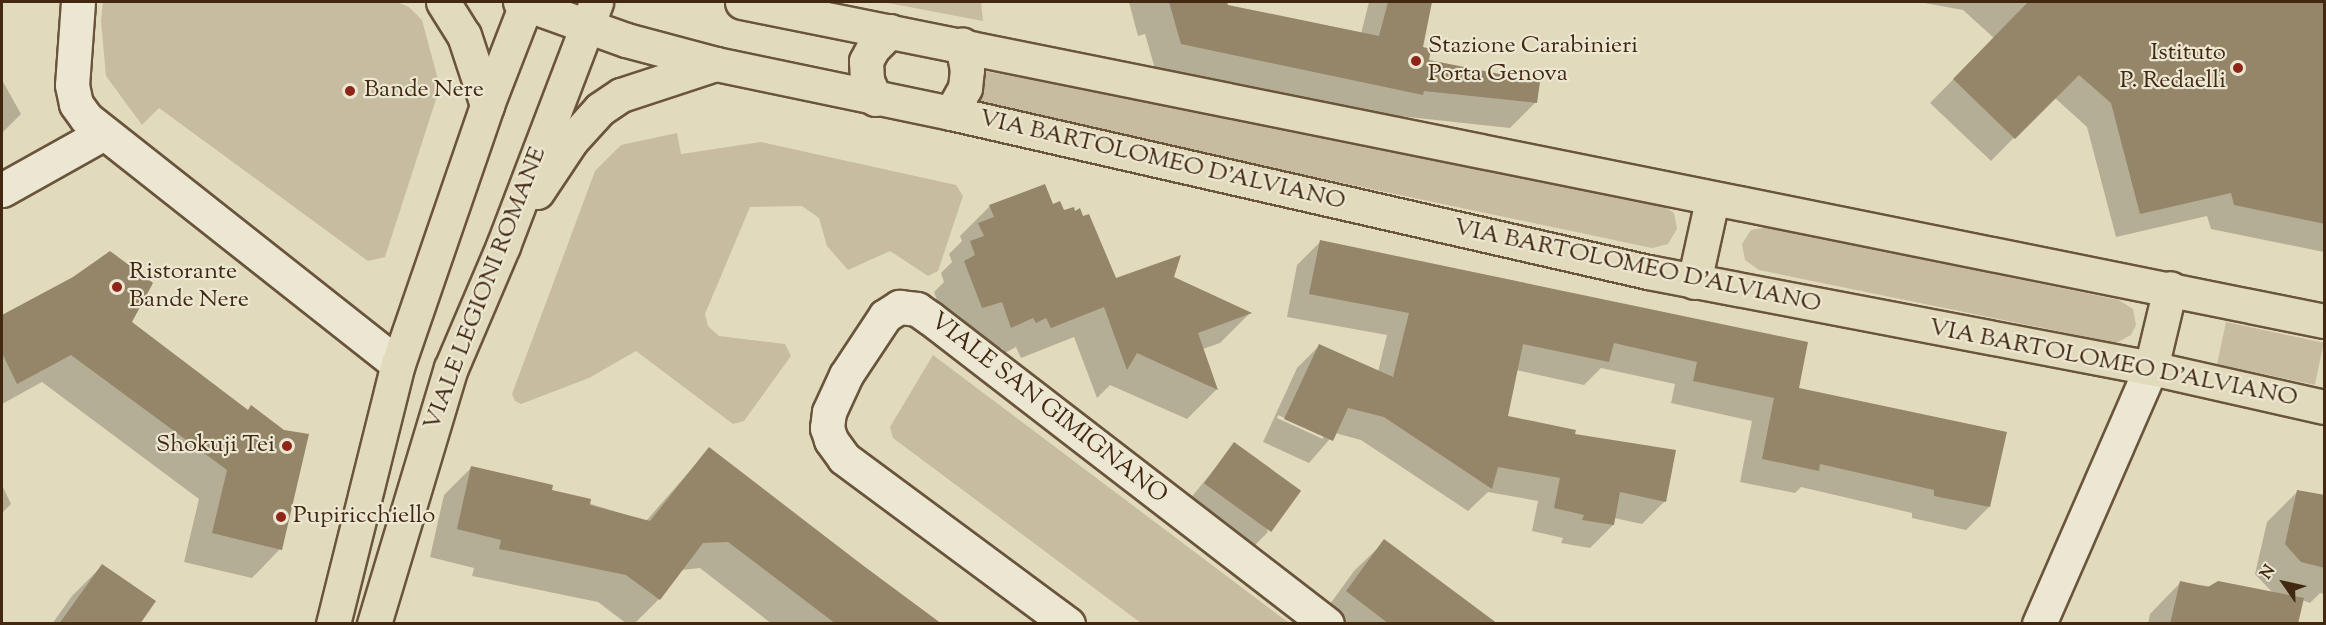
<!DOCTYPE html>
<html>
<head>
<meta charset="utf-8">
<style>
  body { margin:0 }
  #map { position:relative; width:2326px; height:625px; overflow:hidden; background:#e2dabc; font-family:"Sorts Mill Goudy",serif }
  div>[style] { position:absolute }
  .green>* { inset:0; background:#c7bc9f; transform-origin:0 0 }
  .shadow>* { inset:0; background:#0003 }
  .building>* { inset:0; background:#958569; transform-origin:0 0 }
  .roads { filter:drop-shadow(2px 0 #6a543b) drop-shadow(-2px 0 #6a543b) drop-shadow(0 2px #6a543b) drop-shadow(0 -2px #6a543b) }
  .minor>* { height:33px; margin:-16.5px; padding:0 16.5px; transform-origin:16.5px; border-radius:16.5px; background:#ece7d3 }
  .major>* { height:33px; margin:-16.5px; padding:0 16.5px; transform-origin:16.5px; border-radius:16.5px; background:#e2dabc }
  .dots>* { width:16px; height:16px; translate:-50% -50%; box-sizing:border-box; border:3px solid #ece7d3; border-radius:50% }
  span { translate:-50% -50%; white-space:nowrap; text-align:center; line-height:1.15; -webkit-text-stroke:4.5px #ece7d3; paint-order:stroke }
  .poi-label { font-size:24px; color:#422810 }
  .left { translate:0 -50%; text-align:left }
  .right { translate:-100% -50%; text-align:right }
  .street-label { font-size:24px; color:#422810 }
  .frame { position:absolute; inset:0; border:3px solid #422810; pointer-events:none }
  .north { position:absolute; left:2254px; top:553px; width:60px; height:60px; -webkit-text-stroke:4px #ece7d3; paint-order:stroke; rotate:304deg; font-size:16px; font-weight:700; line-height:24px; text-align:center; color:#422810 }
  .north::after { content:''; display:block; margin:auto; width:21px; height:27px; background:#422810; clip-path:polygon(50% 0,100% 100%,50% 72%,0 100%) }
</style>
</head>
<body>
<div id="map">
  <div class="green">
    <div style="clip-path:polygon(103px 2px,397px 2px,409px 7px,422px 20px,440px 87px,385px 257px,368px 261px,159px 108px,142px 125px,106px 76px,101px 21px)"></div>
    <div style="clip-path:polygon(883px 2px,981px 2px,983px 21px)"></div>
    <div style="clip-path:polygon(983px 71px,1190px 107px,1660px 204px,1674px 213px,1677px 229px,1668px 244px,1652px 248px,1181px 149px,976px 102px)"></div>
    <div style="clip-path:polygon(677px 133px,681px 154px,761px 142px,956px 185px,963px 196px,938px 271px,928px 276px,890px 251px,848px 270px,827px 246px,819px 218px,802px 206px,750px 207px,705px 314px,708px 326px,719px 336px,785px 344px,791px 356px,744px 421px,733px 424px,636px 351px,589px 378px,521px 404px,515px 401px,512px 394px,595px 171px,621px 145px)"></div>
    <div style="clip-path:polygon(1768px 227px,2119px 300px,2133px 309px,2136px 325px,2131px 335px,2116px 343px,1759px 270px,1745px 260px,1742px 244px,1751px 230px)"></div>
    <div style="left:2226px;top:322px;width:100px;height:43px;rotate:12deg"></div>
    <div style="clip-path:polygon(933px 355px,1289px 623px,1141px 623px,893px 438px,890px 427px)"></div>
  </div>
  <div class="shadow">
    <div style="clip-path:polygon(1129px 2px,1225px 2px,1226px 7px,1361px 34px,1369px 2px,1430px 2px,1421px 48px,1428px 61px,1536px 102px,1510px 128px,1399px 116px,1396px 120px,1155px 69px,1145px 34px,1138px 36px)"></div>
    <div style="clip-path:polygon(1919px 2px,2324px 2px,2324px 252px,2211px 229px,2207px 216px,2116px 237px,2087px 127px,2054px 97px,1991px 161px,1930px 103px,1994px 38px,1963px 10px)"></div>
    <div style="clip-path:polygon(2px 80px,21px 114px,2px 133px)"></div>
    <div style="clip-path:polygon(1052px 205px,1064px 212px,1115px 280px,1172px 278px,1250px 313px,1220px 343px,1203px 349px,1217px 389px,1187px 419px,1110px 385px,1097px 398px,1074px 337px,1021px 358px,1016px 347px,1005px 353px,1002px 348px,981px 357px,951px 338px,934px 292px,944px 282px,941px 273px,952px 262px,949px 254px,962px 241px,960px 236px,990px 206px)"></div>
    <div style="clip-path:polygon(evenodd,1320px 242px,1797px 389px,1989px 507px,1966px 530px,1912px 518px,1912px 513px,1801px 487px,1795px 493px,1740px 482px,1752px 421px,1671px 403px,1675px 384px,1601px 368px,1584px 385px,1516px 370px,1507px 417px,1573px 435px,1665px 501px,1642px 524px,1614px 518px,1613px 525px,1590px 548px,1561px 543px,1563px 538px,1532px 531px,1538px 501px,1488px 492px,1468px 511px,1361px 440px,1335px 433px,1309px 463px,1263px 442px,1297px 368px,1320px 345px,1378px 372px,1387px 335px,1287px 317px,1297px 265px,1320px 242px,1278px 415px,1323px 435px,1323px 439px,1277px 418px,1278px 415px)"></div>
    <div style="clip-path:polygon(74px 278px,247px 411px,283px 431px,280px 549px,252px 578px,184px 562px,199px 499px,42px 382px,2px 404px,2px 316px)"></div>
    <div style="clip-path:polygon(1235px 444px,1268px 532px,1252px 548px,1189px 500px)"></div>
    <div style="clip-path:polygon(709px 449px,940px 624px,772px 624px,700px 568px,681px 570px,659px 599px,634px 624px,627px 624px,598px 602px,472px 576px,474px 568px,430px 557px,444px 495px,472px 467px,646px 521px)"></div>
    <div style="clip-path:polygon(2px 485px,11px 504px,2px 513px)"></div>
    <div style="clip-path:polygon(2298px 491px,2324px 497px,2324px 594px,2320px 593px,2310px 603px,2302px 600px,2297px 624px,2148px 624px,2150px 614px,2180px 583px,2273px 593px,2255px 574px,2267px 522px)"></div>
    <div style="clip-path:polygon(1385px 541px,1495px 624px,1317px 622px,1354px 571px)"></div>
    <div style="clip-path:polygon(102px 566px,138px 624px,52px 624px,72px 596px)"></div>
  </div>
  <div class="building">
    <div style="clip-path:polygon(1169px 2px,1227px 2px,1228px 5px,1379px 36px,1388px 2px,1432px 2px,1423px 47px,1431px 49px,1429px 60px,1540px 82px,1537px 103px,1424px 91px,1423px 95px,1181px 44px)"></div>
    <div style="clip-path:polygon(2028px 2px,2325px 2px,2325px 224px,2234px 205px,2231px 193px,2140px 214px,2111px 103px,2079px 75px,2015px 139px,1953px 79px)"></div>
    <div style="clip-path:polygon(1045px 184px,1053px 204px,1060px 201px,1064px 210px,1074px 207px,1075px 211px,1080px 208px,1083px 216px,1089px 214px,1116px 278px,1181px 255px,1174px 277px,1252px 313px,1198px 333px,1218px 390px,1137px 353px,1127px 370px,1104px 307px,1051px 328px,1046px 318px,1036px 323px,1033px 318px,1011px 328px,1002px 302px,982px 308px,964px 261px,975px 255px,970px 241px,984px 236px,978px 223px,994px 217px,989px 205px)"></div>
    <div style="clip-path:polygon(1320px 240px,1808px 342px,1799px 388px,2007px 432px,1990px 507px,1934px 496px,1934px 490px,1820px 464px,1819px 471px,1762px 459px,1774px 398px,1693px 381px,1697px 362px,1614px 343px,1609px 362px,1523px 344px,1508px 416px,1576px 430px,1575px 434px,1676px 450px,1666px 502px,1620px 492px,1614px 525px,1582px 520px,1584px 515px,1554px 508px,1560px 478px,1498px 467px,1492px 489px,1384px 417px,1348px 408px,1333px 441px,1284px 419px,1319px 344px,1393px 377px,1409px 313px,1309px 294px)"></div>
    <div style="clip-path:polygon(110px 251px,153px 283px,132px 322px,248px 410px,251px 405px,284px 430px,309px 434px,282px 550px,212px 533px,227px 470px,71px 355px,17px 384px,2px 353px,2px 315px,73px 277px)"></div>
    <div style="left:1234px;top:442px;width:83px;height:51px;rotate:36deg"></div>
    <div style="clip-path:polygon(709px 447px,861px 564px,942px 624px,836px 624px,728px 542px,703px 543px,660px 600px,626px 575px,499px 549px,501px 540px,457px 529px,471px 466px,553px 485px,552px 490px,591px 499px,590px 505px,650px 521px)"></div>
    <div style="clip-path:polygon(2297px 490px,2325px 495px,2325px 568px,2301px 562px,2285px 544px)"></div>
    <div style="clip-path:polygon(1384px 539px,1498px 624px,1389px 624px,1346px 591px)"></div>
    <div style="clip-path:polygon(102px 564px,156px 601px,140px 624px,59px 624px)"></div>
    <div style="clip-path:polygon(2180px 581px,2208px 587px,2218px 581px,2304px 598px,2298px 624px,2170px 624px)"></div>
  </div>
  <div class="roads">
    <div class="minor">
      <div style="left:78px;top:2px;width:83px;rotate:94.1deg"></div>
      <div style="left:72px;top:85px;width:19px;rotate:78deg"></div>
      <div style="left:76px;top:104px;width:17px;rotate:54deg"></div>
      <div style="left:86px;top:118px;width:397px;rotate:38.3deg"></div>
      <div style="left:2px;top:190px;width:115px;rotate:-29.2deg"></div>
      <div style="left:1068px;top:624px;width:279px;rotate:-143.5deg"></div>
      <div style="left:844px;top:458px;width:22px;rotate:-126deg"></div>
      <div style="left:831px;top:440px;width:13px;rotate:-108deg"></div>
      <div style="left:827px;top:428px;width:16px;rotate:-83deg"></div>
      <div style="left:829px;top:412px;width:41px;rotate:-65.3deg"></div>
      <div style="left:846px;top:375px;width:71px;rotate:-56.5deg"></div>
      <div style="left:885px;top:316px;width:17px;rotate:-33deg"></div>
      <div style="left:899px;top:307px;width:18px;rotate:6deg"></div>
      <div style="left:917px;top:309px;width:16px;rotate:35deg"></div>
      <div style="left:930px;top:318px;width:501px;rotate:37.62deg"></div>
      <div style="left:2039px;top:624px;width:279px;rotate:-66.4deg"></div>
    </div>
    <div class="major">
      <div style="left:443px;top:2px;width:39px;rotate:58deg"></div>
      <div style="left:464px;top:35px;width:74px;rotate:71.8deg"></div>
      <div style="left:520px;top:2px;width:113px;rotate:19.7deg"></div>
      <div style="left:626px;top:40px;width:93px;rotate:14.9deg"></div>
      <div style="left:716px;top:64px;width:240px;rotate:11.8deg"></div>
      <div style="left:951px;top:113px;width:715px;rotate:12.85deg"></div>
      <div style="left:1648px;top:272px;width:512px;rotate:10.81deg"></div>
      <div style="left:2151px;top:368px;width:177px;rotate:12.7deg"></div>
      <div style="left:742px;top:2px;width:1614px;rotate:11.4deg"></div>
      <div style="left:875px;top:99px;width:21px;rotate:-113deg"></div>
      <div style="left:867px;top:80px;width:19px;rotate:-93deg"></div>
      <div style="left:866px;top:61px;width:15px;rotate:-62deg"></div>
      <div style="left:873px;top:48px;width:24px;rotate:-45deg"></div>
      <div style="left:951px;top:113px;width:29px;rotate:-61deg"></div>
      <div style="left:965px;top:88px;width:18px;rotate:-84deg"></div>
      <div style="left:967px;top:70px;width:26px;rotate:-101deg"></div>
      <div style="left:537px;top:192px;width:61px;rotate:-56.3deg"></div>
      <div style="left:571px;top:141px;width:43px;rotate:-47.8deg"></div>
      <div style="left:600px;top:109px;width:25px;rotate:-34deg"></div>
      <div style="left:621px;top:95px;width:100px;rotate:-18.1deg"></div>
      <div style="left:1694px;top:282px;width:84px;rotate:-77.6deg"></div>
      <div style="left:2151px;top:368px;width:82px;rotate:-76.6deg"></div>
      <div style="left:333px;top:624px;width:268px;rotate:-76deg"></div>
      <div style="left:398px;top:364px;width:274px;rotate:-71deg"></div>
      <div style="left:487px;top:105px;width:110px;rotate:-68.8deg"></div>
      <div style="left:374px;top:624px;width:267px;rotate:-73.3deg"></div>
      <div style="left:451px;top:368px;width:133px;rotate:-66.9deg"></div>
      <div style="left:503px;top:246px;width:261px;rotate:-69.1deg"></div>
    </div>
  </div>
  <div class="dots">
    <div style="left:1416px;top:61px;background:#8f2418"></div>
    <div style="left:2238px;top:68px;background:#8f2418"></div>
    <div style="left:350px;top:91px;background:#8f2418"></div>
    <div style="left:117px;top:287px;background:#8f2418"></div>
    <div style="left:287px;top:446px;background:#8f2418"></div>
    <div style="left:281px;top:517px;background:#8f2418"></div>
  </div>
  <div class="poi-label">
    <span class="left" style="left:1428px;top:61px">Stazione Carabinieri<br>Porta Genova</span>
    <span class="right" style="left:2226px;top:68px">Istituto<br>P. Redaelli</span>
    <span class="left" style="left:364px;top:91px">Bande Nere</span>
    <span class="left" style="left:129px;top:287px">Ristorante<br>Bande Nere</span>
    <span class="right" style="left:275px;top:446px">Shokuji Tei</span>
    <span class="left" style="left:293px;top:517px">Pupiricchiello</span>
  </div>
  <div class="street-label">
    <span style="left:1162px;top:161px;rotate:13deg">VIA BARTOLOMEO D'ALVIANO</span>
    <span style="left:1637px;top:267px;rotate:12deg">VIA BARTOLOMEO D'ALVIANO</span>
    <span style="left:486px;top:289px;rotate:-69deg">VIALE LEGIONI ROMANE</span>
    <span style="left:2113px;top:364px;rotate:11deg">VIA BARTOLOMEO D'ALVIANO</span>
    <span style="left:1048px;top:409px;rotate:38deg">VIALE SAN GIMIGNANO</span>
  </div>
  <div class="frame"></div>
  <div class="north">N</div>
</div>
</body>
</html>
